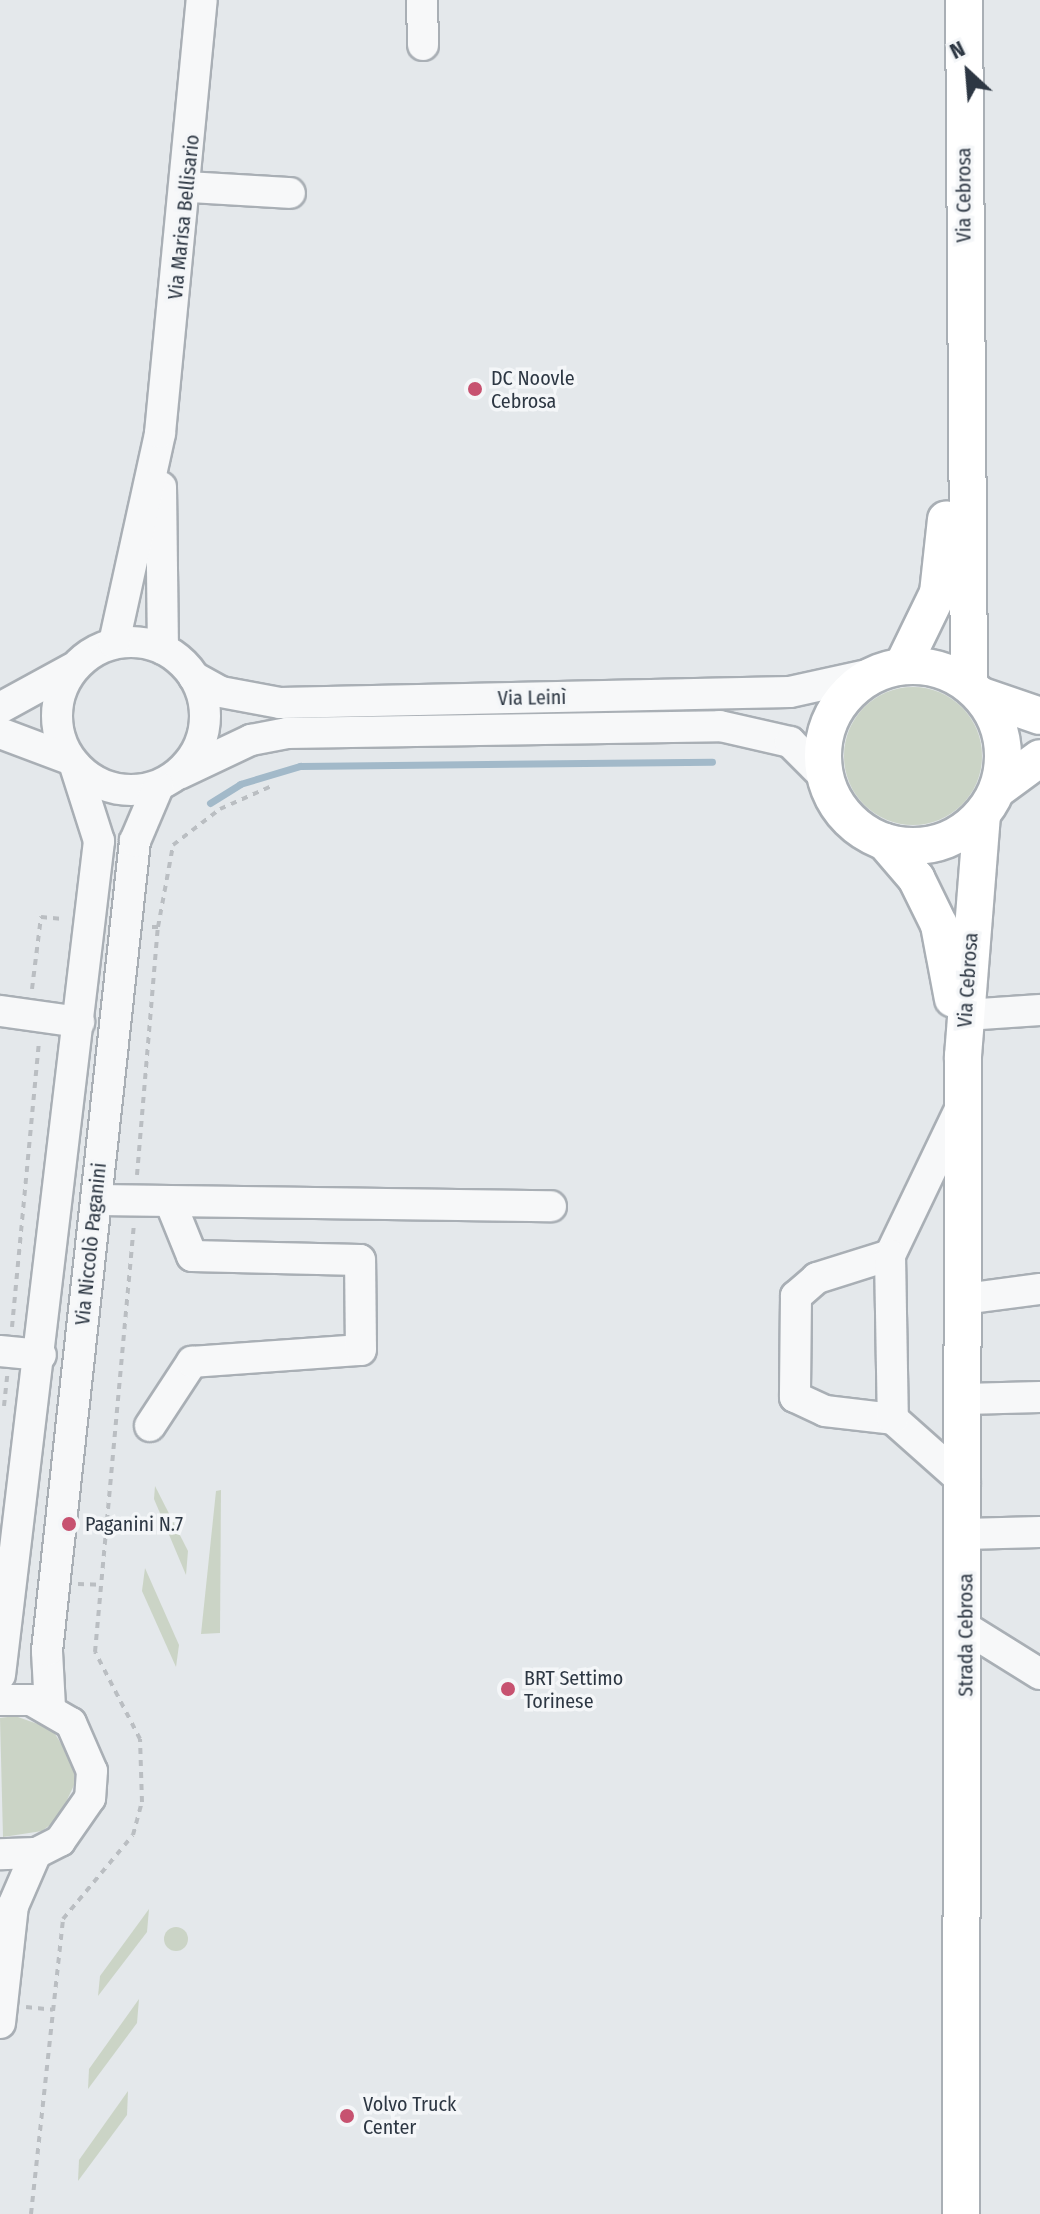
<!DOCTYPE html>
<html>
<head>
<meta charset="utf-8">
<style>
  body { margin:0 }
  #map { position:relative; width:1040px; height:2214px; overflow:hidden; background:#e4e8eb; font-family:"Fira Sans Condensed",sans-serif }
  div>[style] { position:absolute }
  .green>* { inset:0; background:#cbd4c6 }
  .round { border-radius:50% }
  .stream>* { height:7px; margin:-3.5px; padding:0 3.5px; transform-origin:3.5px; border-radius:3.5px; background:#a2b9c9 }
  .path>* { height:4px; margin-top:-2px; transform-origin:0; background:repeating-linear-gradient(90deg,#babec2 0 6px,transparent 0 12px) }
  .roads { filter:drop-shadow(2px 0 #a9afb5) drop-shadow(-2px 0 #a9afb5) drop-shadow(0 2px #a9afb5) drop-shadow(0 -2px #a9afb5) }
  .minor>* { height:30px; margin:-15px; padding:0 15px; transform-origin:15px; border-radius:15px; background:#f7f8f9 }
  .minor>.ring { margin:-15px; padding:0; box-sizing:content-box; background:none; border:30px solid #f7f8f9; border-radius:50% }
  .major>* { height:36px; margin:-18px; padding:0 18px; transform-origin:18px; border-radius:18px; background:#fff }
  .major>.ring { margin:-18px; padding:0; box-sizing:content-box; background:none; border:36px solid #fff; border-radius:50% }
  .dots>* { width:22px; height:22px; translate:-50% -50%; box-sizing:border-box; border:4px solid #f4f6f8; border-radius:50% }
  span { translate:-50% -50%; white-space:nowrap; text-align:center; line-height:1.15; -webkit-text-stroke:7px #f4f6f8; paint-order:stroke }
  .street-label { font-size:20px; color:#2d3743 }
  .poi-label { font-size:20px; color:#2d3743 }
  .left { translate:0 -50%; text-align:left }
  .north { position:absolute; left:928px; top:32px; width:80px; height:80px; -webkit-text-stroke:6px #f4f6f8; paint-order:stroke; rotate:334deg; font-size:22px; font-weight:700; line-height:32px; text-align:center; color:#2d3743 }
  .north::after { content:''; display:block; margin:auto; width:28px; height:36px; background:#2d3743; clip-path:polygon(50% 0,100% 100%,50% 72%,0 100%) }
</style>
</head>
<body>
<div id="map">
  <div class="green">
    <div class="round" style="left:844px;top:687px;width:138px;height:138px"></div>
    <div style="clip-path:polygon(155px 1486px,188px 1551px,186px 1575px,154px 1499px)"></div>
    <div style="clip-path:polygon(221px 1490px,220px 1633px,201px 1634px,216px 1491px)"></div>
    <div style="clip-path:polygon(145px 1568px,179px 1645px,176px 1667px,142px 1591px)"></div>
    <div style="clip-path:polygon(15px 1716px,52px 1729px,73px 1763px,75px 1783px,58px 1819px,42px 1831px,3px 1837px,0 1718px)"></div>
    <div style="clip-path:polygon(149px 1909px,147px 1932px,98px 1996px,100px 1976px)"></div>
    <div class="round" style="left:164px;top:1927px;width:24px;height:24px"></div>
    <div style="clip-path:polygon(139px 1999px,137px 2023px,88px 2089px,89px 2069px)"></div>
    <div style="clip-path:polygon(128px 2091px,127px 2115px,78px 2181px,79px 2160px)"></div>
  </div>
  <div class="stream">
    <div style="left:210px;top:803px;width:36px;rotate:-32deg"></div>
    <div style="left:240px;top:784px;width:63px;rotate:-16.7deg"></div>
    <div style="left:300px;top:766px;width:412px;rotate:-0.6deg"></div>
  </div>
  <div class="path">
    <div style="left:158px;top:927px;width:83px;rotate:-79.6deg"></div>
    <div style="left:173px;top:845px;width:59px;rotate:-37.5deg"></div>
    <div style="left:220px;top:809px;width:59px;rotate:-24deg"></div>
    <div style="left:32px;top:989px;width:73px;rotate:-82.9deg"></div>
    <div style="left:41px;top:917px;width:22px;rotate:5deg"></div>
    <div style="left:137px;top:1175px;width:249px;rotate:-85.2deg"></div>
    <div style="left:158px;top:927px;width:6px;rotate:180deg"></div>
    <div style="left:12px;top:1327px;width:287px;rotate:-84.6deg"></div>
    <div style="left:4px;top:1406px;width:31px;rotate:-84deg"></div>
    <div style="left:78px;top:1584px;width:23px;rotate:2deg"></div>
    <div style="left:26px;top:2007px;width:27px;rotate:6deg"></div>
    <div style="left:31px;top:2214px;width:297px;rotate:-83.8deg"></div>
    <div style="left:63px;top:1919px;width:109px;rotate:-50.2deg"></div>
    <div style="left:133px;top:1835px;width:34px;rotate:-75deg"></div>
    <div style="left:142px;top:1802px;width:63px;rotate:-91.8deg"></div>
    <div style="left:140px;top:1739px;width:98px;rotate:-117.3deg"></div>
    <div style="left:95px;top:1652px;width:430px;rotate:-84.8deg"></div>
  </div>
  <div class="roads">
    <div class="minor">
      <div style="left:422px;top:0;width:45px;rotate:88.7deg"></div>
      <div style="left:189px;top:187px;width:101px;rotate:3.4deg"></div>
      <div style="left:161px;top:487px;width:162px;rotate:89.3deg"></div>
      <div class="ring" style="left:57px;top:642px;width:118px;height:118px"></div>
      <div style="left:114px;top:643px;width:215px;rotate:-77.6deg"></div>
      <div style="left:160px;top:433px;width:435px;rotate:-84.5deg"></div>
      <div style="left:194px;top:677px;width:31px;rotate:29deg"></div>
      <div style="left:221px;top:692px;width:60px;rotate:10.6deg"></div>
      <div style="left:280px;top:703px;width:510px;rotate:-1.24deg"></div>
      <div style="left:790px;top:692px;width:84px;rotate:-12.4deg"></div>
      <div style="left:0;top:708px;width:83px;rotate:-28.7deg"></div>
      <div style="left:0;top:733px;width:74px;rotate:20.6deg"></div>
      <div style="left:179px;top:774px;width:80px;rotate:-25.3deg"></div>
      <div style="left:251px;top:740px;width:37px;rotate:-11deg"></div>
      <div style="left:287px;top:733px;width:433px;rotate:-0.9deg"></div>
      <div style="left:720px;top:726px;width:72px;rotate:12.9deg"></div>
      <div style="left:790px;top:742px;width:48px;rotate:45deg"></div>
      <div style="left:0;top:1011px;width:80px;rotate:7.9deg"></div>
      <div style="left:966px;top:1015px;width:74px;rotate:-3.9deg"></div>
      <div style="left:962px;top:1105px;width:166px;rotate:115.6deg"></div>
      <div style="left:890px;top:1255px;width:77px;rotate:162.5deg"></div>
      <div style="left:817px;top:1278px;width:28px;rotate:139deg"></div>
      <div style="left:796px;top:1296px;width:101px;rotate:90.6deg"></div>
      <div style="left:795px;top:1397px;width:33px;rotate:25deg"></div>
      <div style="left:825px;top:1411px;width:68px;rotate:6.7deg"></div>
      <div style="left:893px;top:1419px;width:96px;rotate:41.6deg"></div>
      <div style="left:96px;top:1200px;width:455px;rotate:0.8deg"></div>
      <div style="left:890px;top:1255px;width:164px;rotate:89deg"></div>
      <div style="left:964px;top:1299px;width:77px;rotate:-7.5deg"></div>
      <div style="left:0;top:1351px;width:41px;rotate:5.6deg"></div>
      <div style="left:965px;top:1399px;width:75px;rotate:-1.5deg"></div>
      <div style="left:150px;top:1426px;width:77px;rotate:-56.7deg"></div>
      <div style="left:192px;top:1362px;width:169px;rotate:-4.1deg"></div>
      <div style="left:361px;top:1350px;width:90px;rotate:-90.6deg"></div>
      <div style="left:360px;top:1260px;width:168px;rotate:-178.6deg"></div>
      <div style="left:192px;top:1256px;width:56px;rotate:-112deg"></div>
      <div style="left:965px;top:1534px;width:75px;rotate:-1.5deg"></div>
      <div style="left:966px;top:1628px;width:87px;rotate:31.9deg"></div>
      <div style="left:0;top:1675px;width:840px;rotate:-83.23deg"></div>
      <div style="left:99px;top:841px;width:79px;rotate:-107.7deg"></div>
      <div style="left:0;top:1700px;width:31px"></div>
      <div style="left:31px;top:1700px;width:46px;rotate:29.9deg"></div>
      <div style="left:71px;top:1723px;width:52px;rotate:66.4deg"></div>
      <div style="left:92px;top:1771px;width:27px;rotate:94deg"></div>
      <div style="left:90px;top:1798px;width:52px;rotate:124.9deg"></div>
      <div style="left:60px;top:1841px;width:27px;rotate:153deg"></div>
      <div style="left:36px;top:1853px;width:36px;rotate:178deg"></div>
      <div style="left:50px;top:1707px;width:56px;rotate:-93.1deg"></div>
      <div style="left:47px;top:1651px;width:815px;rotate:-83.8deg"></div>
      <div style="left:135px;top:841px;width:59px;rotate:-66.9deg"></div>
      <div style="left:0;top:2023px;width:118px;rotate:-83.7deg"></div>
      <div style="left:13px;top:1906px;width:58px;rotate:-66.5deg"></div>
    </div>
    <div class="major">
      <div style="left:964px;top:0;width:684px;rotate:89.58deg"></div>
      <div style="left:903px;top:665px;width:80px;rotate:-64.1deg"></div>
      <div style="left:938px;top:593px;width:74px;rotate:-83.8deg"></div>
      <div class="ring" style="left:823px;top:666px;width:144px;height:144px"></div>
      <div style="left:982px;top:696px;width:61px;rotate:19deg"></div>
      <div style="left:998px;top:789px;width:52px;rotate:-36.4deg"></div>
      <div style="left:885px;top:842px;width:48px;rotate:49.3deg"></div>
      <div style="left:916px;top:878px;width:52px;rotate:63.9deg"></div>
      <div style="left:939px;top:925px;width:75px;rotate:79.3deg"></div>
      <div style="left:961px;top:2214px;width:1158px;rotate:-89.9deg"></div>
      <div style="left:963px;top:1056px;width:242px;rotate:-85.5deg"></div>
    </div>
  </div>
  <div class="dots">
    <div style="left:475px;top:389px;background:#c75270"></div>
    <div style="left:69px;top:1524px;background:#c75270"></div>
    <div style="left:508px;top:1689px;background:#c75270"></div>
    <div style="left:347px;top:2116px;background:#c75270"></div>
  </div>
  <div class="street-label">
    <span style="left:964px;top:195px;rotate:-90deg">Via Cebrosa</span>
    <span style="left:184px;top:217px;rotate:-84deg">Via Marisa Bellisario</span>
    <span style="left:532px;top:698px;rotate:-1deg">Via Leinì</span>
    <span style="left:968px;top:980px;rotate:-86deg">Via Cebrosa</span>
    <span style="left:91px;top:1244px;rotate:-84deg">Via Niccolò Paganini</span>
    <span style="left:966px;top:1635px;rotate:-90deg">Strada Cebrosa</span>
  </div>
  <div class="poi-label">
    <span class="left" style="left:491px;top:390px">DC Noovle<br>Cebrosa</span>
    <span class="left" style="left:85px;top:1524px">Paganini N.7</span>
    <span class="left" style="left:524px;top:1690px">BRT Settimo<br>Torinese</span>
    <span class="left" style="left:363px;top:2116px">Volvo Truck<br>Center</span>
  </div>
  <div class="north">N</div>
</div>
</body>
</html>
